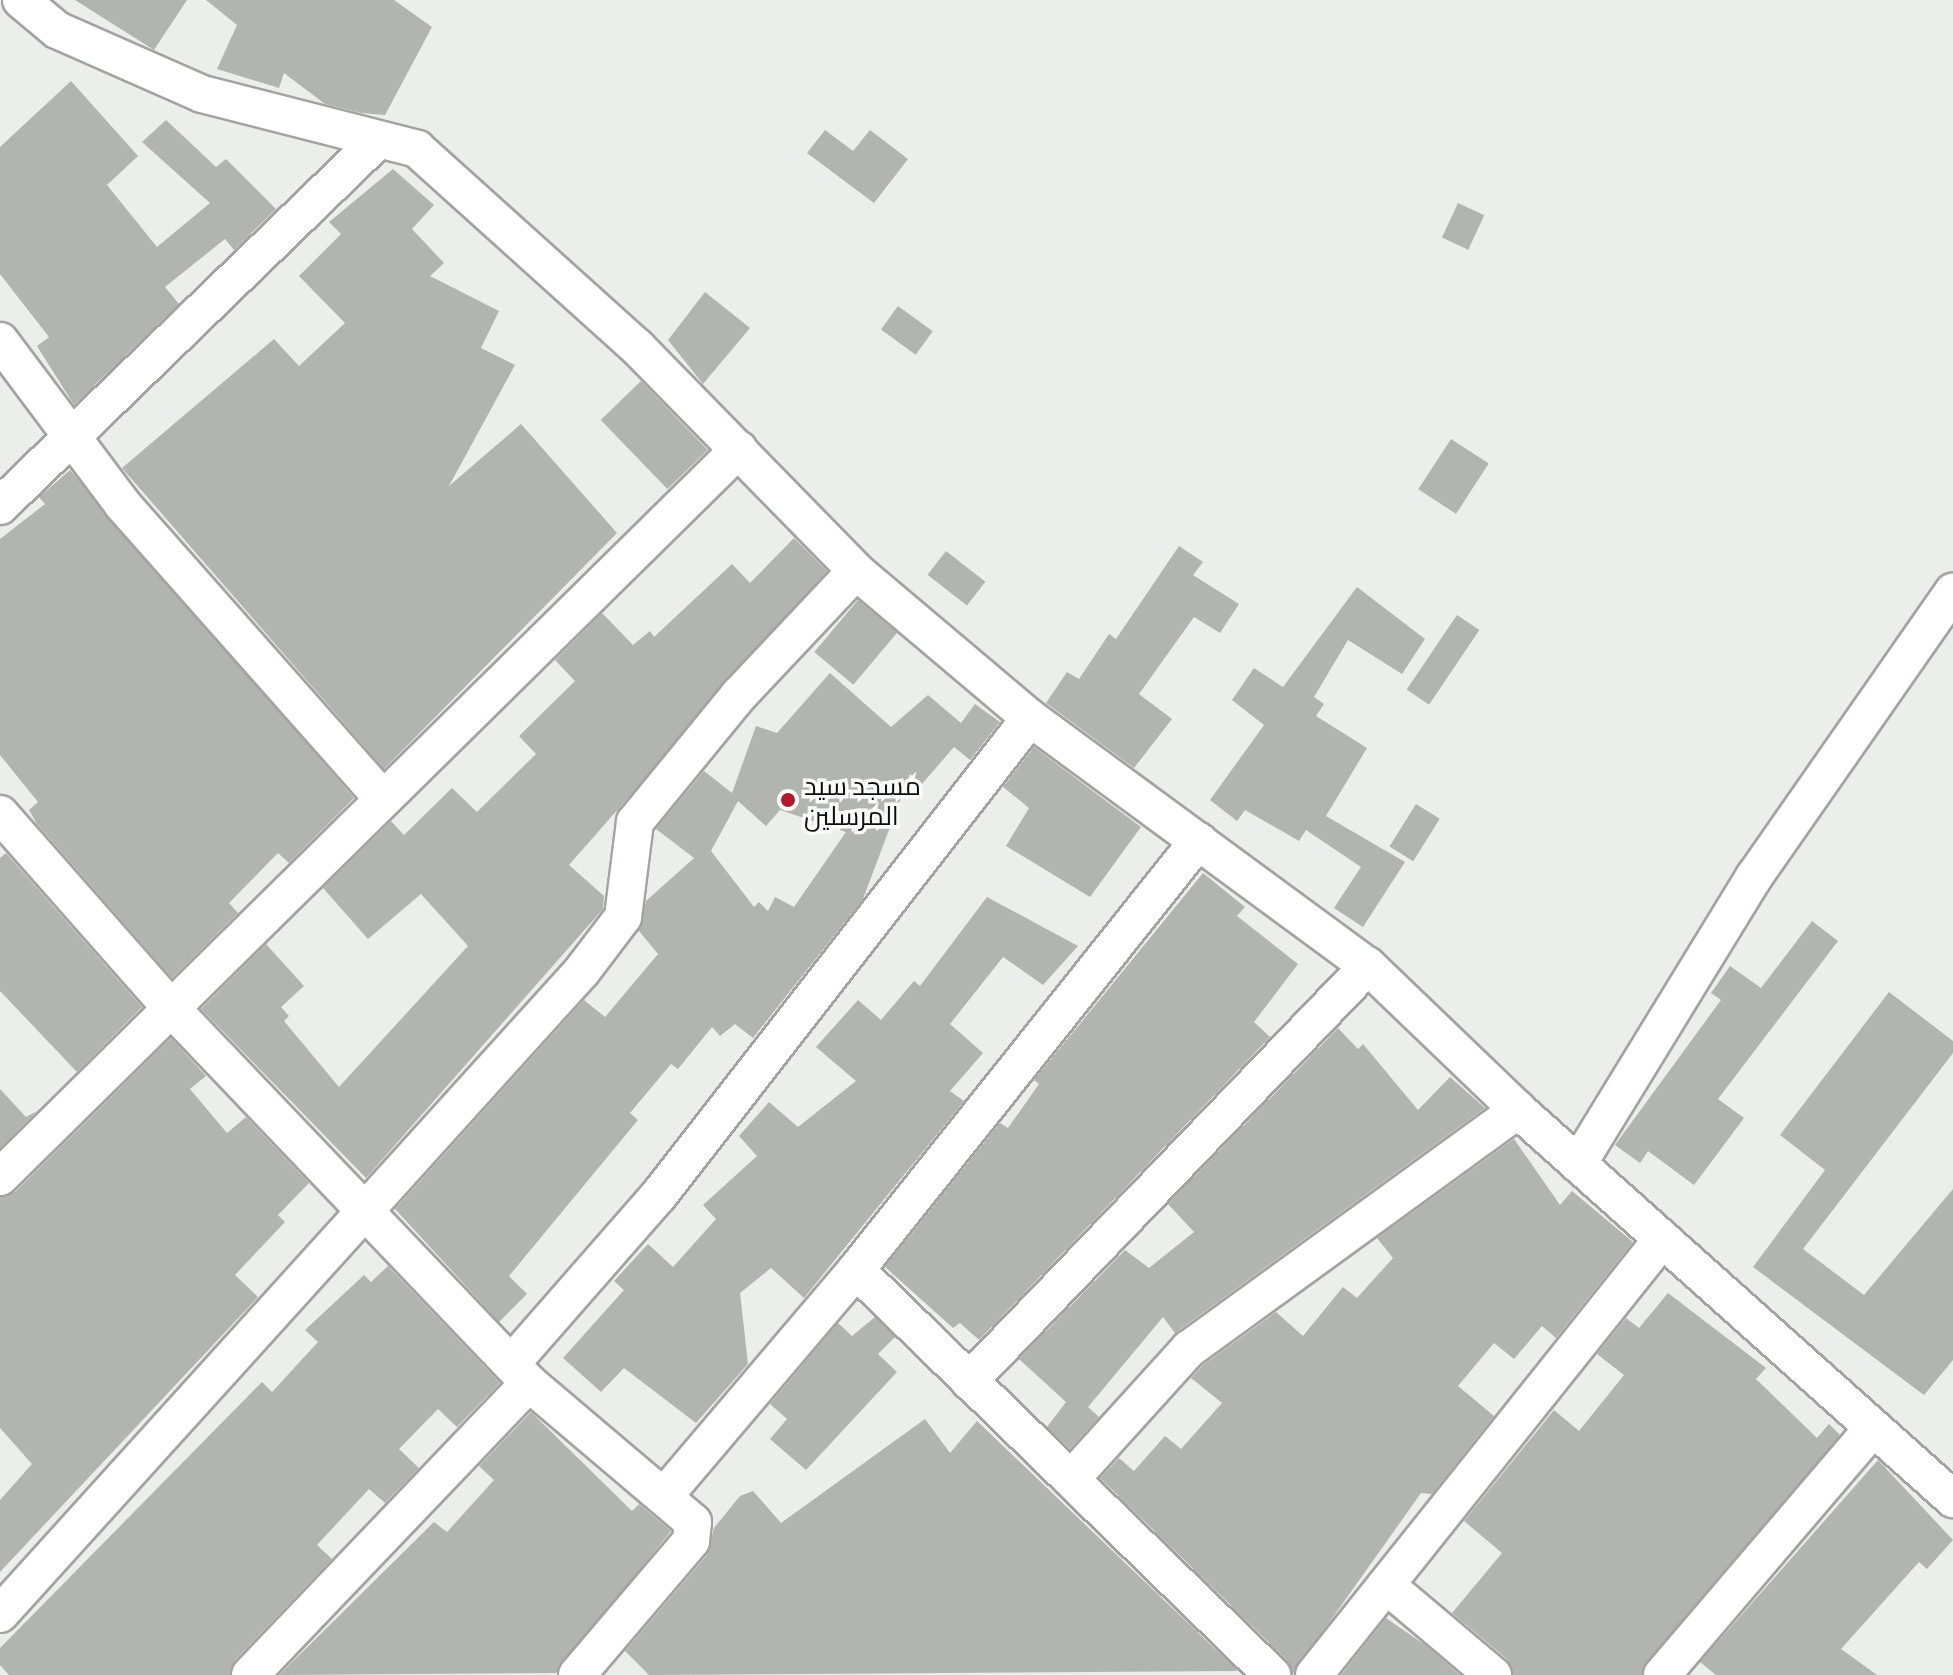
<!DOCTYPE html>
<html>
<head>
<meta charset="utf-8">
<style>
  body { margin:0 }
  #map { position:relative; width:1953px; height:1675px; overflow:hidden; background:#ebeeeb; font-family:Barlow,Cairo,sans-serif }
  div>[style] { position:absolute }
  .building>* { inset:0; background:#b2b4b0; transform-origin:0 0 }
  .roads { filter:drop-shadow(2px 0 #a1a4a1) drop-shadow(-2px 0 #a1a4a1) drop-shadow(0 2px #a1a4a1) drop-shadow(0 -2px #a1a4a1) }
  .street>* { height:36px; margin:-18px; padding:0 18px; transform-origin:18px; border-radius:18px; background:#fff }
  .dots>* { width:22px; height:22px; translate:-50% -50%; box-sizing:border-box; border:4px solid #f8fcf8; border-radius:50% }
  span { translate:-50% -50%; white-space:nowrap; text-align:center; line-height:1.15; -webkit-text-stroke:7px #f8fcf8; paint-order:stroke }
  .poi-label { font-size:26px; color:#0d0e0d }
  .left { translate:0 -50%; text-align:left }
</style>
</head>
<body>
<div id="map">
  <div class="building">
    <div style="clip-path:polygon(75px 0,187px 0,154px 50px)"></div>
    <div style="clip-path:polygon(206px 0,394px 0,432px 27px,385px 115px,361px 113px,325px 104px,284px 73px,279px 88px,217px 69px,237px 25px)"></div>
    <div style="clip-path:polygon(71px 81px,138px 156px,107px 185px,157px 247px,210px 203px,142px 142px,166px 120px,216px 167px,226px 159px,276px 209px,234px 250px,225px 239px,165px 287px,179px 304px,74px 405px,37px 346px,49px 337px,0 274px,0 147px)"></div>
    <div style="clip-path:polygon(825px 130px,853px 151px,870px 130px,908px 159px,874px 203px,807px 153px)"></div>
    <div style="clip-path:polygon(393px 169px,434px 205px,412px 229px,444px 263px,430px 276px,499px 311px,481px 348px,515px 365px,449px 486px,521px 424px,617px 533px,384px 769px,122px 468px,274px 339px,299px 366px,345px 323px,299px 276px,341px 234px,329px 222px)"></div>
    <div style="left:1458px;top:203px;width:29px;height:38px;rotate:25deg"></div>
    <div style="clip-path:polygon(705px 292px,750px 328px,703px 384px,668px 340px)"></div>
    <div style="left:898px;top:306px;width:43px;height:29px;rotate:36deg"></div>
    <div style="left:641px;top:381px;width:96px;height:56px;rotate:46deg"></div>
    <div style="left:1451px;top:439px;width:45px;height:60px;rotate:33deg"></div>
    <div style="clip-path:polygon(70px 470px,354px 798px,289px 863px,278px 853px,229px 903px,238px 913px,172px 978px,37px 824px,29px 810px,38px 802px,0 755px,0 539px,45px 504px,39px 497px)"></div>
    <div style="clip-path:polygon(794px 538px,827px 571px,569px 865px,604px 896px,603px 909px,366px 1178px,201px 1009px,266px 944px,304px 986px,281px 1007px,289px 1016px,284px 1021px,339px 1087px,468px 946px,421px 894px,368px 939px,323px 888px,391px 821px,404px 835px,452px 788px,477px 812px,536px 754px,519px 736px,575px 681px,555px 660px,602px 613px,633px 645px,650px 631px,654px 637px,732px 564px,750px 583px)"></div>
    <div style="clip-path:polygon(1179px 546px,1203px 562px,1193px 575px,1239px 604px,1220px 633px,1194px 617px,1139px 694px,1172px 719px,1134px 768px,1046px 703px,1067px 672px,1079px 679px,1109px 634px,1116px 639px)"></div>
    <div style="left:946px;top:551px;width:50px;height:30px;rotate:38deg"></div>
    <div style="clip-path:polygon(1357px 587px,1425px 639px,1402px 674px,1348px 640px,1314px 697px,1324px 704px,1316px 716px,1367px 748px,1326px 816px,1405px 862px,1363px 927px,1334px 908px,1361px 867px,1306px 830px,1299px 841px,1245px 810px,1237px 821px,1210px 800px,1264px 725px,1232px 700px,1254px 668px,1283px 687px)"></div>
    <div style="left:858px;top:600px;width:51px;height:68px;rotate:40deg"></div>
    <div style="left:1457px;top:615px;width:27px;height:90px;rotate:34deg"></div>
    <div style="clip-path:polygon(evenodd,830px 673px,891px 727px,928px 695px,961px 723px,975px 704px,1000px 722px,970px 760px,954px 747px,922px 784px,910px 774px,863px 899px,753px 1038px,735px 1024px,720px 1036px,712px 1027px,678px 1069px,671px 1064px,630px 1113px,638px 1120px,509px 1276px,527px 1294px,499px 1322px,395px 1209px,584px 1000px,605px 1017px,658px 954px,639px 931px,646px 901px,694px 858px,656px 829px,704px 771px,732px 793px,756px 726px,777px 733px,830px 673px,738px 801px,766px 826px,780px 810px,846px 832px,794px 907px,775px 897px,768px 911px,759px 902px,754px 907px,711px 851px,738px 801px)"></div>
    <div style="clip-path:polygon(1034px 747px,1141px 827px,1090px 897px,1006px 846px,1029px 808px,1003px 787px)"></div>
    <div style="left:1416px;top:804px;width:28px;height:50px;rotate:32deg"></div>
    <div style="clip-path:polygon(6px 853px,142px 1007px,77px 1072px,0 991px,0 858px)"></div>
    <div style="clip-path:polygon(1203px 873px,1245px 907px,1237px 916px,1298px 964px,1254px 1022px,1270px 1037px,979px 1340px,960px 1323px,953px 1328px,885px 1267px,1000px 1123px,1008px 1128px,1039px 1084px,1034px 1080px)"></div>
    <div style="clip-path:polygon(987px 897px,1078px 946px,1043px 985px,1003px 957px,950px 1024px,983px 1053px,950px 1091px,964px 1101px,804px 1298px,771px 1268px,740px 1293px,748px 1364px,696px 1423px,624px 1368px,601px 1392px,563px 1358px,624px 1290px,614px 1281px,648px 1244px,673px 1267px,716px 1219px,703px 1205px,757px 1156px,739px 1136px,769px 1102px,798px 1127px,856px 1081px,816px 1047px,858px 1000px,881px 1020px,914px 981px,920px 986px)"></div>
    <div style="clip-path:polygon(1812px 921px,1838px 941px,1718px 1099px,1744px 1118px,1694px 1185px,1648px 1151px,1640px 1163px,1615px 1145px,1721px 1000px,1711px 993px,1730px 966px,1761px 988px)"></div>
    <div style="clip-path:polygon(1889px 992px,1953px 1041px,1953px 1053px,1803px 1249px,1864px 1295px,1953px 1189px,1953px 1360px,1924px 1395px,1753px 1267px,1825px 1170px,1780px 1135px)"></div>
    <div style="clip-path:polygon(1338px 1028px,1358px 1049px,1363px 1044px,1418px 1110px,1450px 1077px,1485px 1108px,1175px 1333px,1163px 1317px,1088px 1407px,1099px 1417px,1070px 1449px,1047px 1427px,1066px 1402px,1019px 1359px,1125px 1250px,1149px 1268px,1194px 1232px,1168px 1204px)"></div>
    <div style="clip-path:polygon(171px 1038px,206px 1076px,190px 1089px,227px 1133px,246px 1117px,309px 1183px,278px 1215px,285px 1222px,235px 1275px,258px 1297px,0 1572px,0 1500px,32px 1464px,0 1428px,0 1197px,15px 1192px)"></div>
    <div style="clip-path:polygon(0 1089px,26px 1117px,37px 1111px,0 1148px)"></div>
    <div style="clip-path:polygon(1514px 1139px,1560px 1205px,1572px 1191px,1633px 1242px,1556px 1338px,1542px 1326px,1514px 1359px,1494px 1343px,1458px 1386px,1494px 1416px,1432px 1494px,1421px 1493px,1292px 1675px,1287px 1660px,1100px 1478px,1119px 1458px,1134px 1471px,1165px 1436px,1181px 1449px,1222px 1403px,1191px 1378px,1203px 1365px,1276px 1312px,1303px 1336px,1343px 1287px,1357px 1298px,1393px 1258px,1377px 1238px)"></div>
    <div style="clip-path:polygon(388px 1266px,500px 1383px,457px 1427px,438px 1409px,399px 1449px,419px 1468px,385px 1503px,369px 1489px,317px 1545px,332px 1559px,235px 1660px,230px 1675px,9px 1675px,0 1665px,0 1648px,262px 1382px,272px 1392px,318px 1342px,305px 1330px,364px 1275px,371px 1282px)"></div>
    <div style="clip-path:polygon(1668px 1293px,1766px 1368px,1756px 1379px,1817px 1438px,1829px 1424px,1840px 1435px,1642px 1675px,1513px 1675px,1507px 1659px,1452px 1613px,1502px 1553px,1464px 1521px,1554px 1410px,1579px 1431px,1624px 1375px,1597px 1354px,1626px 1318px,1639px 1328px)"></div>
    <div style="clip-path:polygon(875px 1317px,895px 1337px,878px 1354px,897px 1372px,806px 1470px,770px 1439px,787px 1419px,770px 1404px,838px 1323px,852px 1336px)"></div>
    <div style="clip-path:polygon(531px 1412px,632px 1511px,639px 1504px,671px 1531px,556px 1673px,279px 1675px,434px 1522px,447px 1532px,494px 1480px,479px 1466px)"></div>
    <div style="clip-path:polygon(925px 1419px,950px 1453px,977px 1421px,1238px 1671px,649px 1675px,625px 1651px,707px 1555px,714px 1528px,740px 1496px,753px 1491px,781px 1523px)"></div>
    <div style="clip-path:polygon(1878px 1460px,1953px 1540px,1927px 1569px,1919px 1562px,1841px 1649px,1877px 1675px,1716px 1675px,1700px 1662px)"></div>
    <div style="clip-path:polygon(1386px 1618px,1425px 1645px,1460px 1675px,1341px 1675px)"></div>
  </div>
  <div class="roads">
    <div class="street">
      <div style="left:21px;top:0;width:47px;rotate:39.8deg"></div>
      <div style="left:57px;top:30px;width:158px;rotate:23.8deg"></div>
      <div style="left:202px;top:94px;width:222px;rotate:14.3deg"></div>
      <div style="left:417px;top:149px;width:296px;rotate:42deg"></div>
      <div style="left:637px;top:347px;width:313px;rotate:45.6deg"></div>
      <div style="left:856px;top:571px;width:228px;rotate:40.2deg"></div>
      <div style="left:1030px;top:718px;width:419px;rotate:36.3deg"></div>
      <div style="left:1368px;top:966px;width:208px;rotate:43.8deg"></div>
      <div style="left:1518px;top:1110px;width:584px;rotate:41.8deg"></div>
      <div style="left:0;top:341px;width:205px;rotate:53.1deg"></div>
      <div style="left:123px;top:505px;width:391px;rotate:48.5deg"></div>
      <div style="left:0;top:506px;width:523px;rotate:-44.07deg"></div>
      <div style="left:0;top:814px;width:260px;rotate:48.6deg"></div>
      <div style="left:172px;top:1009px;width:517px;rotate:46.33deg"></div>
      <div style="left:529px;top:1383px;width:215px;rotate:40.3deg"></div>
      <div style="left:693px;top:1522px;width:19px;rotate:96deg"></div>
      <div style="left:691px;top:1541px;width:176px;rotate:130.4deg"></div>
      <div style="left:1578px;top:1164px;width:337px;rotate:-58.5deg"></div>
      <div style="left:1754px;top:877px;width:348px;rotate:-55.1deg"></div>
      <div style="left:0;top:1177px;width:1037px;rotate:-44.57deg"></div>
      <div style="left:856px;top:1270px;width:581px;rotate:44.23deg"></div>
      <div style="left:511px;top:1364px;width:225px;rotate:-48.8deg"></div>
      <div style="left:659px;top:1195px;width:604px;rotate:-52.13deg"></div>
      <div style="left:969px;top:1381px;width:576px;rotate:-46.13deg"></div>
      <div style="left:1071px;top:1479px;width:176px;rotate:-47.8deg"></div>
      <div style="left:1189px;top:1349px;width:407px;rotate:-36deg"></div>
      <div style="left:666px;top:1494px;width:294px;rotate:-49.7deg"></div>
      <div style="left:856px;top:1270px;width:549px;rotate:-51.44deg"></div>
      <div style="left:1386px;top:1585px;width:140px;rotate:40.1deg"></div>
      <div style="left:0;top:1614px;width:867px;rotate:-47.85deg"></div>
      <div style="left:582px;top:971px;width:68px;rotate:-52.8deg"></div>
      <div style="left:623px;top:917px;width:96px;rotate:-82.8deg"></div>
      <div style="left:635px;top:822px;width:164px;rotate:-50.7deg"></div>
      <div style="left:739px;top:695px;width:170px;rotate:-46.7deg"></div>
      <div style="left:250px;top:1675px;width:404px;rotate:-46.3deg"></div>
      <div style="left:1314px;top:1675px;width:558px;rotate:-51.4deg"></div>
      <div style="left:1662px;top:1675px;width:325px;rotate:-49.5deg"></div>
    </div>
  </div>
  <div class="dots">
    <div style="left:788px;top:800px;background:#af1b2d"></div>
  </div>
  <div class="poi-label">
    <span class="left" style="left:804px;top:800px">مسجد سيد<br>المرسلين</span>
  </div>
</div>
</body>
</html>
